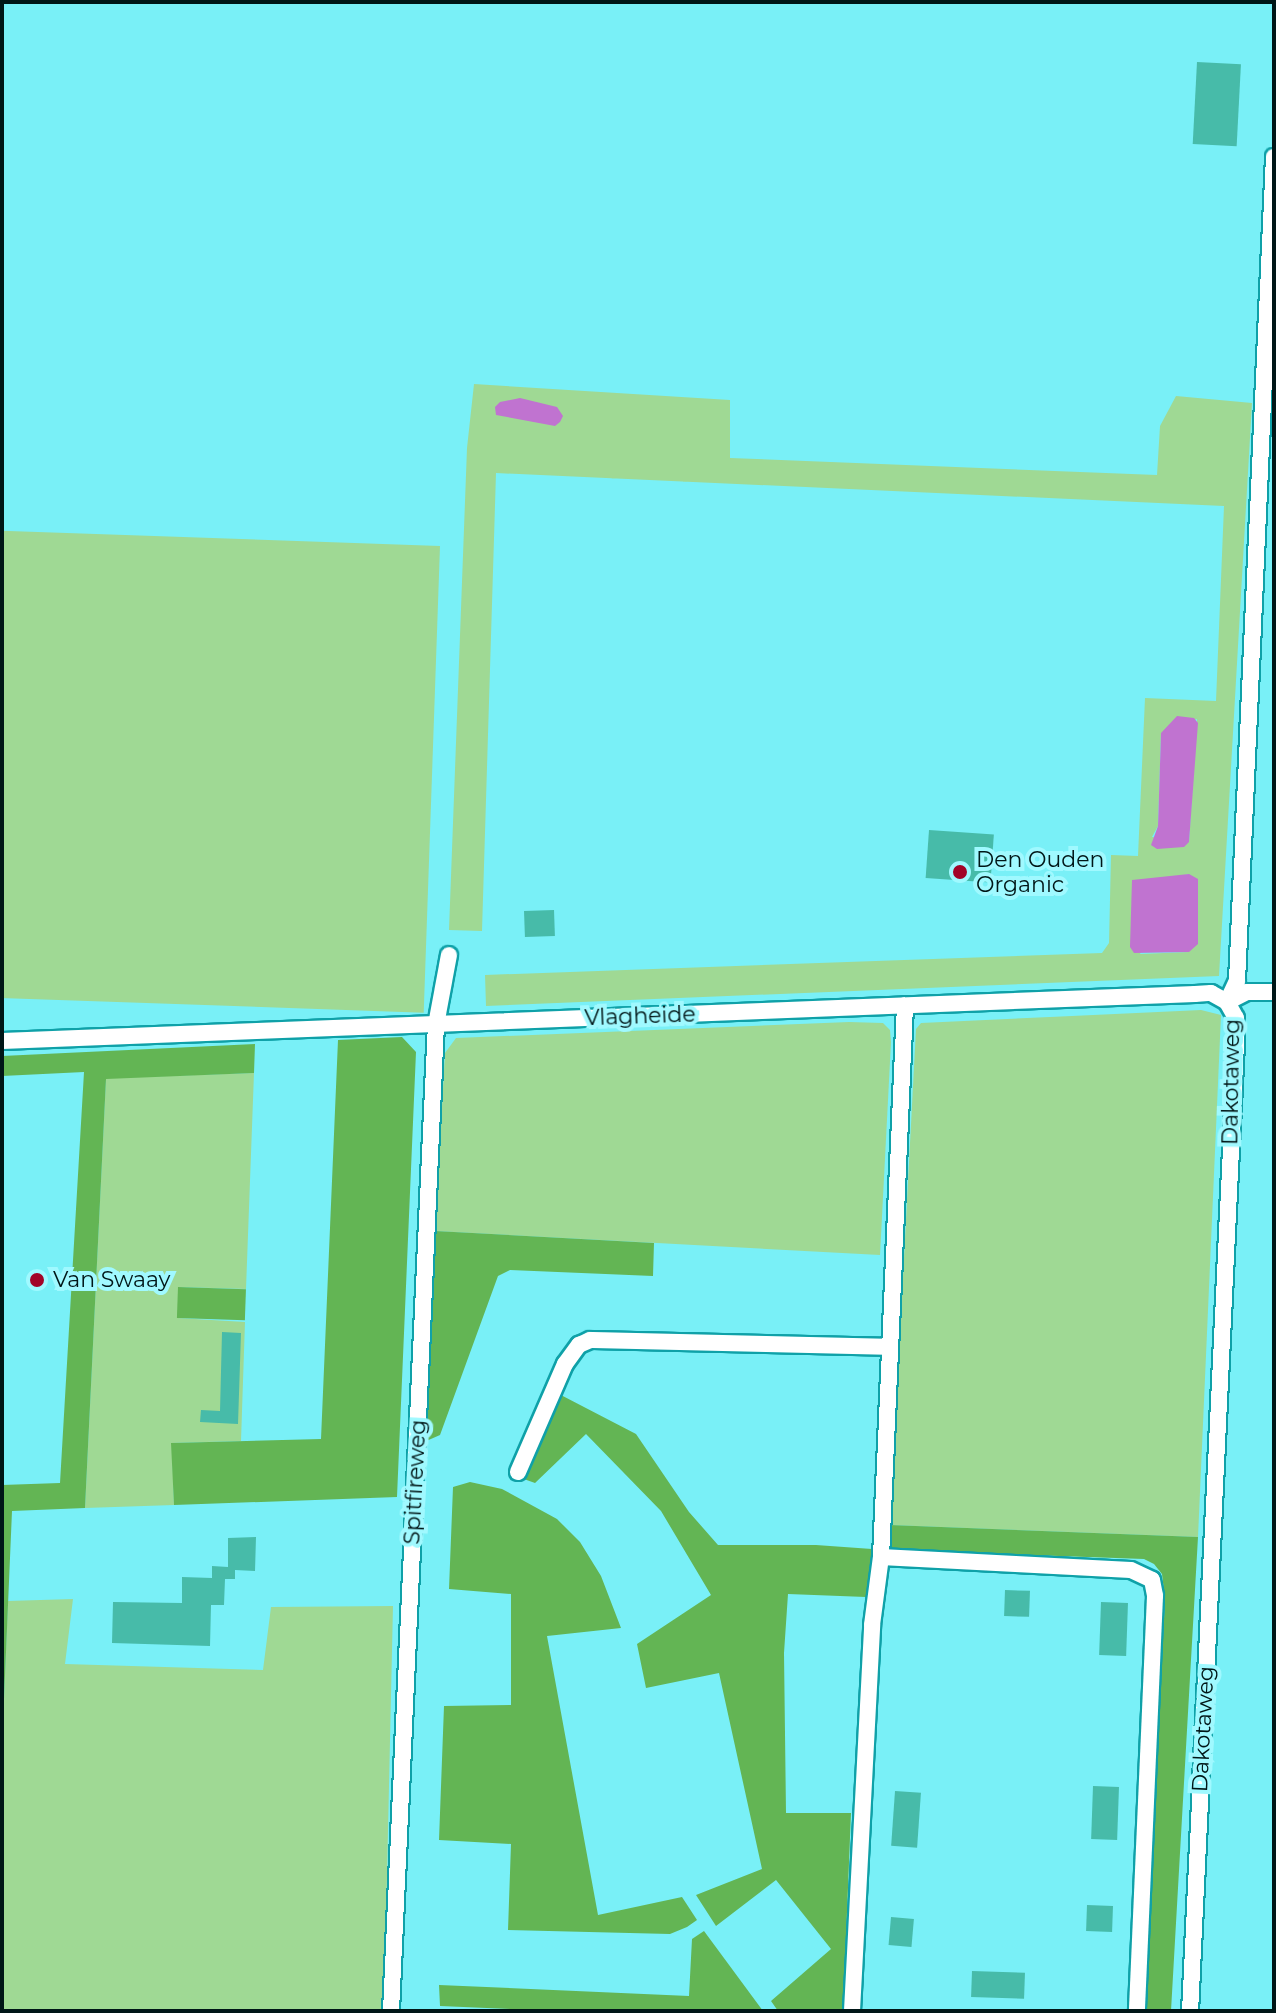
<!DOCTYPE html>
<html>
<head>
<meta charset="utf-8">
<style>
  body { margin:0 }
  #map { position:relative; width:1276px; height:2013px; overflow:hidden; background:#79f0f7; font-family:Montserrat,sans-serif }
  div>[style] { position:absolute }
  .green>* { inset:0; background:#9fd994; transform-origin:0 0 }
  .forest>* { inset:0; background:#63b554; transform-origin:0 0 }
  .water>* { inset:0; background:#c073d0 }
  .building>* { inset:0; background:#47bba9; transform-origin:0 0 }
  .roads { filter:drop-shadow(2px 0 #0fa1a8) drop-shadow(-2px 0 #0fa1a8) drop-shadow(0 2px #0fa1a8) drop-shadow(0 -2px #0fa1a8) }
  .minor>* { height:16px; margin:-8px; padding:0 8px; transform-origin:8px; border-radius:8px; background:#fff }
  .dots>* { width:22px; height:22px; translate:-50% -50%; box-sizing:border-box; border:4px solid #a0f9ff; border-radius:50% }
  span { translate:-50% -50%; white-space:nowrap; text-align:center; line-height:1.15; -webkit-text-stroke:8px #a0f9ff; paint-order:stroke }
  .poi-label { font-size:22px; color:#001617 }
  .left { translate:0 -50%; text-align:left }
  .street-label { font-size:22px; color:#001617 }
  .frame { position:absolute; inset:0; border:4px solid #001617; pointer-events:none }
</style>
</head>
<body>
<div id="map">
  <div class="green">
    <div style="clip-path:polygon(evenodd,474px 384px,730px 400px,730px 458px,1157px 475px,1160px 426px,1176px 396px,1252px 403px,1219px 976px,486px 1006px,485px 975px,1102px 953px,1109px 943px,1111px 855px,1138px 856px,1145px 698px,1216px 701px,1224px 506px,496px 473px,482px 931px,449px 930px,467px 448px,474px 384px,1197px 719px,1189px 842px,1152px 837px,1158px 826px,1161px 733px,1197px 719px,474px 384px,1189px 874px,1189px 952px,1140px 954px,1185px 875px,1189px 874px)"></div>
    <div style="left:440px;top:546px;width:467px;height:439px;rotate:92deg"></div>
    <div style="clip-path:polygon(1201px 1010px,1221px 1015px,1198px 1537px,890px 1525px,916px 1029px,921px 1023px)"></div>
    <div style="clip-path:polygon(849px 1022px,883px 1023px,890px 1030px,891px 1042px,880px 1255px,435px 1231px,445px 1053px,456px 1038px)"></div>
    <div style="clip-path:polygon(254px 1073px,246px 1289px,179px 1287px,178px 1318px,245px 1322px,241px 1441px,172px 1443px,174px 1505px,85px 1508px,106px 1078px)"></div>
    <div style="clip-path:polygon(73px 1599px,65px 1664px,263px 1670px,271px 1607px,393px 1606px,384px 2011px,2px 2011px,2px 1746px,8px 1601px)"></div>
  </div>
  <div class="forest">
    <div style="clip-path:polygon(402px 1037px,416px 1052px,397px 1497px,174px 1505px,171px 1443px,321px 1439px,338px 1040px)"></div>
    <div style="clip-path:polygon(255px 1044px,254px 1073px,106px 1079px,85px 1508px,12px 1511px,2px 1746px,2px 1485px,60px 1483px,84px 1072px,2px 1076px,2px 1056px)"></div>
    <div style="clip-path:polygon(435px 1231px,654px 1243px,653px 1276px,510px 1270px,498px 1276px,440px 1435px,424px 1442px)"></div>
    <div style="left:178px;top:1287px;width:68px;height:31px;rotate:2deg"></div>
    <div style="clip-path:polygon(557px 1393px,636px 1434px,689px 1512px,718px 1545px,816px 1545px,872px 1549px,866px 1597px,788px 1594px,784px 1653px,786px 1813px,851px 1813px,843px 2011px,778px 2011px,771px 2001px,831px 1949px,776px 1880px,716px 1926px,696px 1895px,762px 1869px,719px 1673px,646px 1688px,637px 1644px,711px 1595px,661px 1511px,586px 1434px,535px 1483px,521px 1478px)"></div>
    <div style="clip-path:polygon(470px 1482px,502px 1489px,557px 1519px,580px 1542px,601px 1576px,621px 1628px,547px 1636px,598px 1915px,682px 1897px,697px 1920px,687px 1927px,670px 1934px,508px 1930px,511px 1844px,439px 1840px,444px 1706px,511px 1705px,511px 1594px,449px 1589px,453px 1487px)"></div>
    <div style="clip-path:polygon(890px 1525px,1198px 1537px,1171px 2011px,1144px 2011px,1165px 1599px,1162px 1574px,1154px 1564px,1144px 1559px,888px 1550px)"></div>
    <div style="clip-path:polygon(704px 1931px,763px 2011px,558px 2011px,440px 2006px,439px 1985px,689px 1996px,692px 1939px)"></div>
  </div>
  <div class="water">
    <div style="clip-path:polygon(520px 398px,557px 407px,563px 416px,560px 422px,555px 426px,496px 415px,495px 407px,500px 402px)"></div>
    <div style="clip-path:polygon(1177px 716px,1194px 718px,1198px 723px,1189px 842px,1184px 847px,1157px 849px,1151px 845px,1158px 826px,1161px 733px)"></div>
    <div style="clip-path:polygon(1189px 874px,1198px 879px,1198px 944px,1189px 952px,1134px 953px,1130px 947px,1132px 880px)"></div>
  </div>
  <div class="building">
    <div style="left:1197px;top:62px;width:44px;height:82px;rotate:3deg"></div>
    <div style="left:929px;top:830px;width:65px;height:48px;rotate:4deg"></div>
    <div style="left:554px;top:910px;width:26px;height:30px;rotate:88deg"></div>
    <div style="clip-path:polygon(222px 1332px,241px 1333px,238px 1424px,200px 1422px,201px 1410px,220px 1411px)"></div>
    <div style="clip-path:polygon(256px 1537px,255px 1571px,235px 1570px,235px 1579px,225px 1579px,224px 1605px,211px 1605px,210px 1646px,112px 1643px,113px 1602px,182px 1603px,182px 1577px,212px 1578px,212px 1566px,228px 1567px,228px 1538px)"></div>
    <div style="left:1005px;top:1590px;width:25px;height:26px;rotate:2deg"></div>
    <div style="left:1101px;top:1602px;width:27px;height:53px;rotate:2deg"></div>
    <div style="left:1093px;top:1786px;width:26px;height:53px;rotate:2deg"></div>
    <div style="left:895px;top:1791px;width:26px;height:55px;rotate:4deg"></div>
    <div style="left:1087px;top:1905px;width:26px;height:26px;rotate:2deg"></div>
    <div style="left:891px;top:1917px;width:23px;height:28px;rotate:5deg"></div>
    <div style="left:972px;top:1971px;width:53px;height:26px;rotate:2deg"></div>
  </div>
  <div class="roads">
    <div class="minor">
      <div style="left:1227px;top:1002px;width:23px;rotate:-65deg"></div>
      <div style="left:1237px;top:981px;width:825px;rotate:-87.43deg"></div>
      <div style="left:1227px;top:1002px;width:22px;rotate:-27deg"></div>
      <div style="left:1247px;top:992px;width:27px"></div>
      <div style="left:2px;top:1041px;width:1194px;rotate:-2.26deg"></div>
      <div style="left:1195px;top:994px;width:16px;rotate:-4deg"></div>
      <div style="left:1211px;top:993px;width:18px;rotate:29deg"></div>
      <div style="left:1227px;top:1002px;width:18px;rotate:61deg"></div>
      <div style="left:1236px;top:1018px;width:26px;rotate:90deg"></div>
      <div style="left:1236px;top:1044px;width:968px;rotate:92.72deg"></div>
      <div style="left:518px;top:1472px;width:118px;rotate:-66.5deg"></div>
      <div style="left:565px;top:1364px;width:24px;rotate:-54deg"></div>
      <div style="left:579px;top:1345px;width:12px;rotate:-24deg"></div>
      <div style="left:590px;top:1340px;width:298px;rotate:1.3deg"></div>
      <div style="left:881px;top:1557px;width:552px;rotate:-87.51deg"></div>
      <div style="left:391px;top:2011px;width:987px;rotate:-87.39deg"></div>
      <div style="left:436px;top:1025px;width:71px;rotate:-79.5deg"></div>
      <div style="left:852px;top:2011px;width:387px;rotate:-87deg"></div>
      <div style="left:872px;top:1625px;width:69px;rotate:-82.5deg"></div>
      <div style="left:881px;top:1557px;width:250px;rotate:3deg"></div>
      <div style="left:1131px;top:1570px;width:23px;rotate:25deg"></div>
      <div style="left:1152px;top:1580px;width:16px;rotate:79deg"></div>
      <div style="left:1155px;top:1596px;width:415px;rotate:92.5deg"></div>
    </div>
  </div>
  <div class="dots">
    <div style="left:960px;top:872px;background:#a20427"></div>
    <div style="left:37px;top:1280px;background:#a20427"></div>
  </div>
  <div class="poi-label">
    <span class="left" style="left:976px;top:872px">Den Ouden<br>Organic</span>
    <span class="left" style="left:53px;top:1280px">Van Swaay</span>
  </div>
  <div class="street-label">
    <span style="left:640px;top:1016px;rotate:-2deg">Vlagheide</span>
    <span style="left:1231px;top:1082px;rotate:-89deg">Dakotaweg</span>
    <span style="left:415px;top:1482px;rotate:-87deg">Spitfireweg</span>
    <span style="left:1203px;top:1729px;rotate:-87deg">Dakotaweg</span>
  </div>
  <div class="frame"></div>
</div>
</body>
</html>
